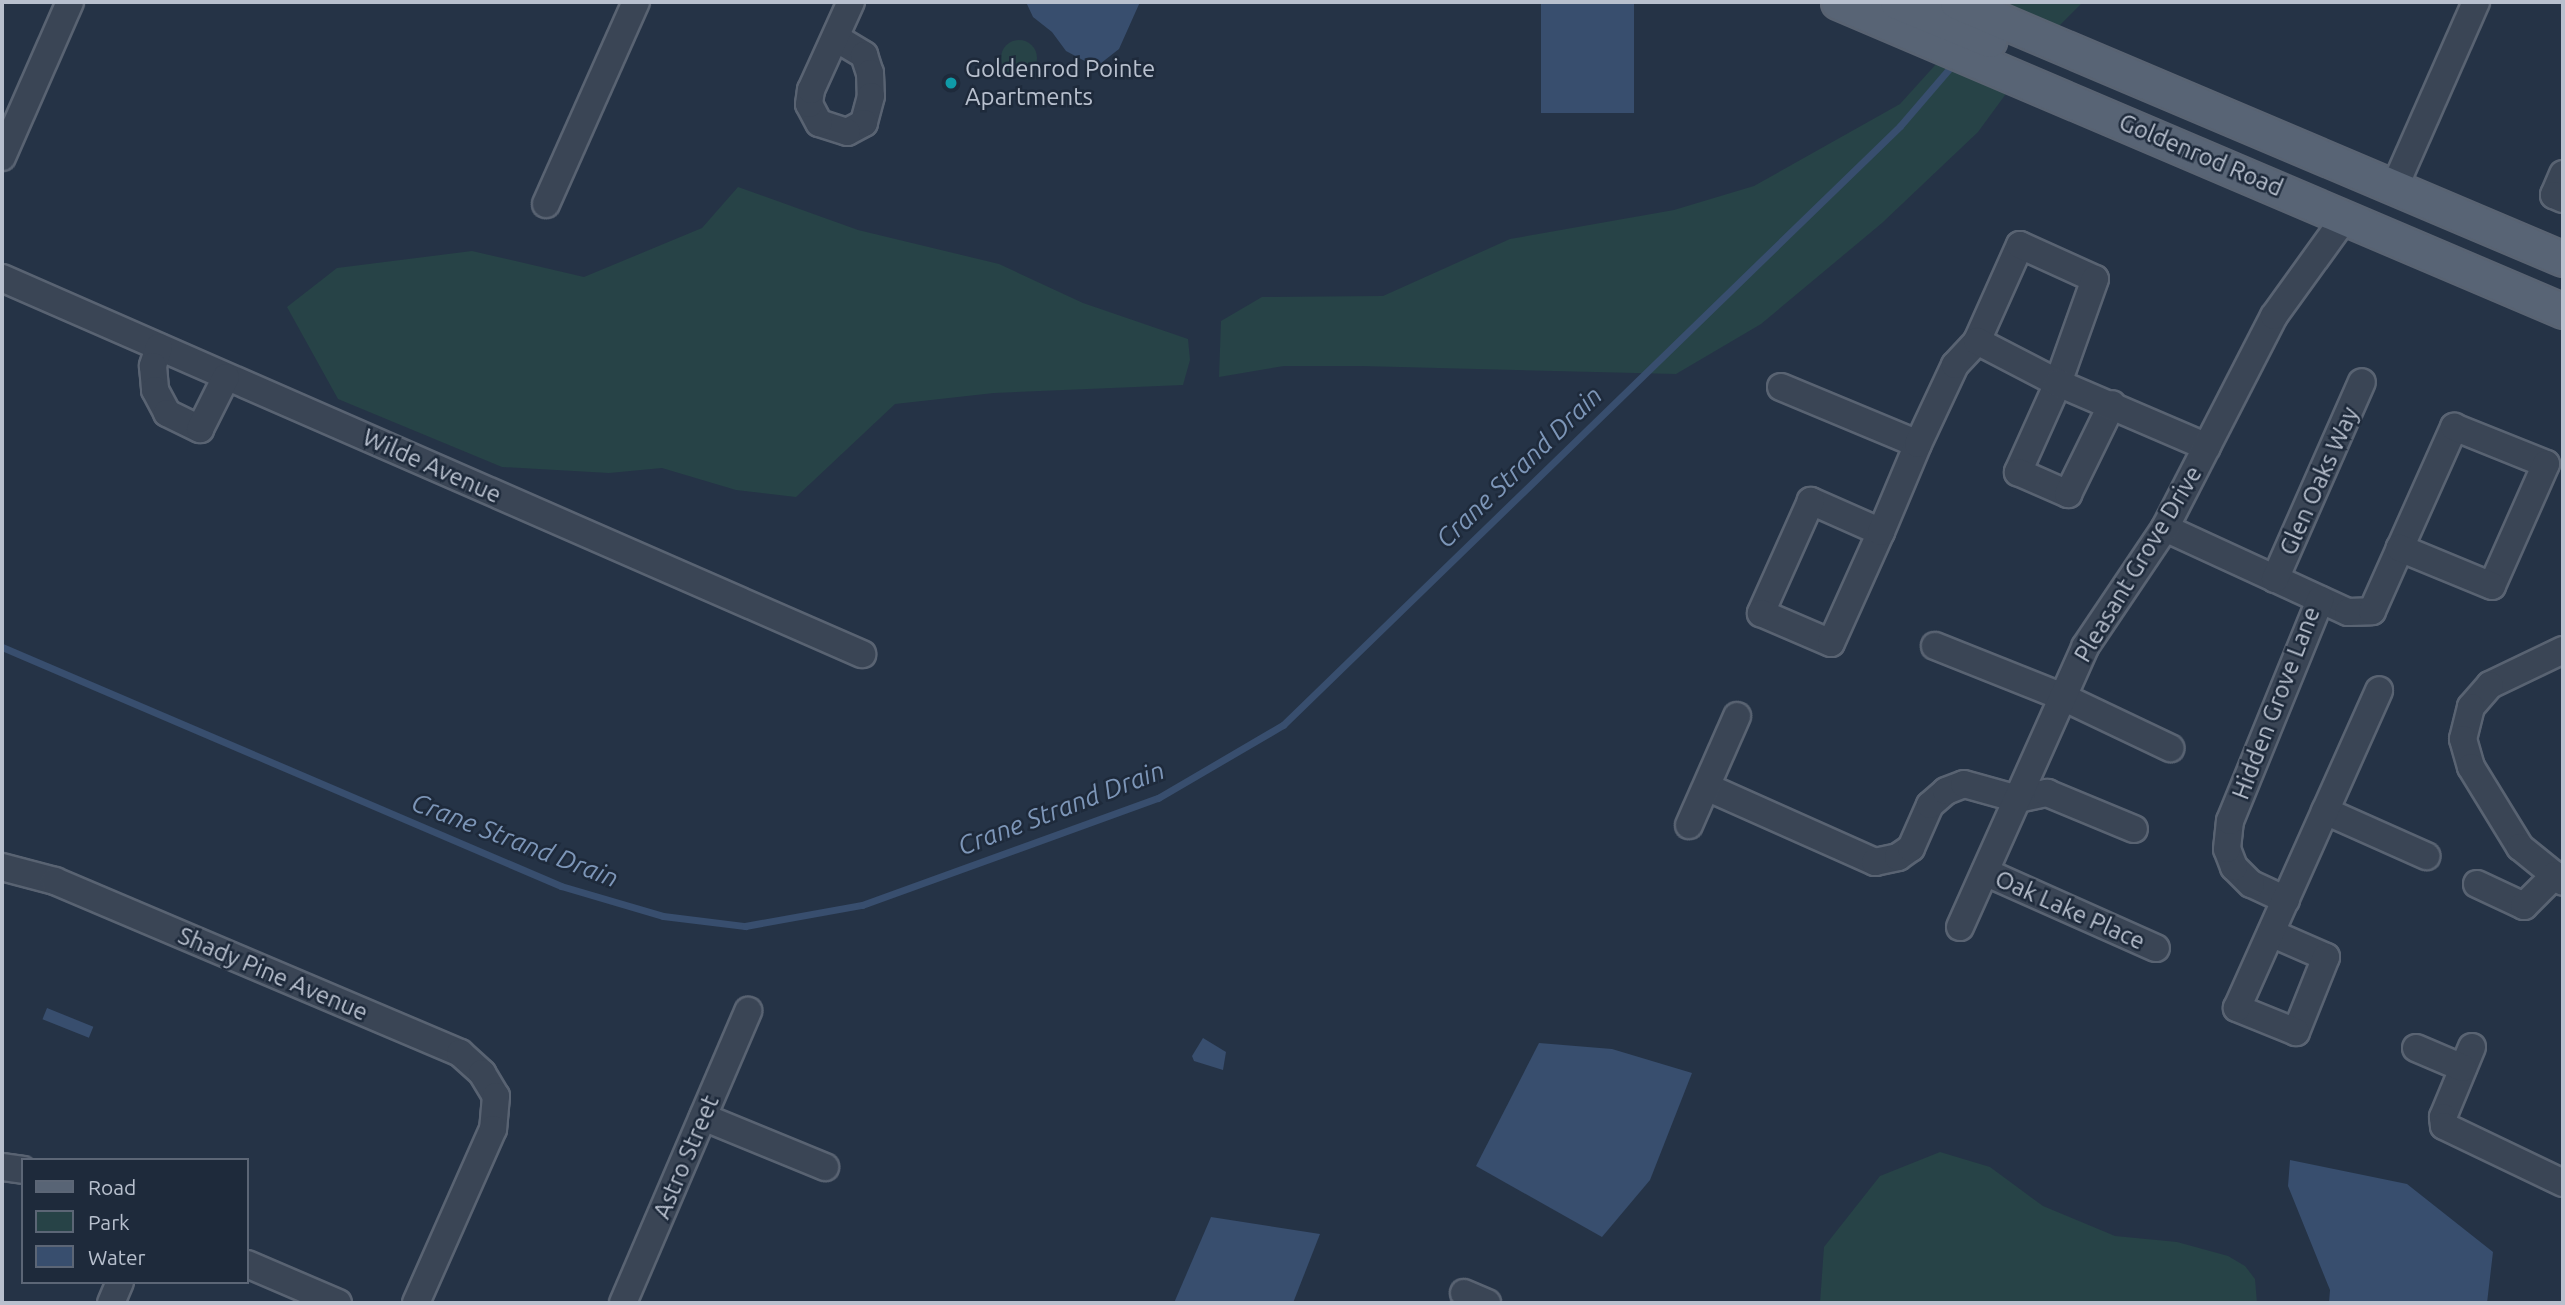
<!DOCTYPE html>
<html>
<head>
<meta charset="utf-8">
<style>
  body { margin:0 }
  #map { position:relative; width:2565px; height:1305px; overflow:hidden; background:#253346; font-family:Ubuntu,sans-serif }
  div>[style] { position:absolute }
  .green>* { inset:0; background:#274347 }
  .round { border-radius:50% }
  .water>* { inset:0; background:#384e6e; transform-origin:0 0 }
  .stream>* { height:7px; margin:-3.5px; padding:0 3.5px; transform-origin:3.5px; border-radius:3.5px; background:#384e6e }
  .roads { filter:drop-shadow(2px 0 #596372) drop-shadow(-2px 0 #596372) drop-shadow(0 2px #596372) drop-shadow(0 -2px #596372) }
  .minor>* { height:26px; margin:-13px; padding:0 13px; transform-origin:13px; border-radius:13px; background:#3a4555 }
  .major>* { height:33px; margin:-16.5px; padding:0 16.5px; transform-origin:16.5px; border-radius:16.5px; background:#586475 }
  .dots>* { width:19px; height:19px; translate:-50% -50%; box-sizing:border-box; border:4px solid #1e2a3b; border-radius:50% }
  span { translate:-50% -50%; white-space:nowrap; text-align:center; line-height:1.15; -webkit-text-stroke:5px #1e2a3b; paint-order:stroke }
  .poi-label { font-size:24px; color:#b8c0ce }
  .left { translate:0 -50%; text-align:left }
  .street-label { font-size:24px; color:#b8c0ce }
  .water-label { font-size:26px; color:#7d96b8; font-style:italic }
  .frame { position:absolute; inset:0; border:4px solid #b8c0ce; pointer-events:none }
  .legend { position:absolute; left:21px; top:1158px; width:228px; height:126px; box-sizing:border-box; background:#1e2a3b; border:2px solid #5c6676; margin:0; padding:9px 12px; list-style:none; font-size:21px; color:#b8c0ce }
  .legend li { display:flex; align-items:center; gap:14px; height:35px }
  .legend b { width:35px; border:2px solid #5c6676 }
</style>
</head>
<body>
<div id="map">
  <div class="green">
    <div style="clip-path:polygon(1977px 2px,2083px 2px,2037px 48px)"></div>
    <div class="round" style="left:1001px;top:40px;width:36px;height:36px"></div>
    <div style="clip-path:polygon(1947px 52px,2011px 87px,1978px 132px,1882px 223px,1761px 324px,1676px 374px,1361px 366px,1284px 366px,1219px 377px,1221px 321px,1262px 297px,1383px 296px,1510px 239px,1674px 210px,1754px 186px,1900px 104px)"></div>
    <div style="clip-path:polygon(738px 187px,858px 230px,999px 264px,1083px 303px,1188px 339px,1190px 360px,1183px 385px,994px 393px,895px 404px,796px 497px,736px 490px,662px 468px,609px 473px,502px 467px,338px 399px,287px 307px,337px 268px,472px 251px,584px 277px,702px 228px)"></div>
    <div style="clip-path:polygon(1940px 1152px,1990px 1167px,2043px 1206px,2115px 1236px,2177px 1242px,2228px 1256px,2245px 1266px,2255px 1279px,2257px 1303px,1820px 1303px,1824px 1247px,1880px 1176px)"></div>
  </div>
  <div class="water">
    <div style="clip-path:polygon(1026px 2px,1140px 2px,1119px 49px,1096px 67px,1066px 51px,1052px 32px,1033px 17px)"></div>
    <div style="left:1541px;top:2px;width:93px;height:111px"></div>
    <div style="left:47px;top:1008px;width:50px;height:12px;rotate:22deg"></div>
    <div style="clip-path:polygon(1203px 1038px,1226px 1052px,1223px 1070px,1194px 1061px,1192px 1056px)"></div>
    <div style="clip-path:polygon(1539px 1043px,1612px 1049px,1692px 1073px,1650px 1180px,1602px 1237px,1476px 1166px)"></div>
    <div style="clip-path:polygon(2290px 1160px,2407px 1184px,2493px 1252px,2487px 1303px,2329px 1303px,2330px 1290px,2288px 1186px)"></div>
    <div style="clip-path:polygon(1211px 1217px,1320px 1234px,1293px 1303px,1174px 1303px)"></div>
  </div>
  <div class="stream">
    <div style="left:2px;top:647px;width:608px;rotate:23.15deg"></div>
    <div style="left:561px;top:886px;width:106px;rotate:16.4deg"></div>
    <div style="left:663px;top:916px;width:83px;rotate:7deg"></div>
    <div style="left:745px;top:926px;width:119px;rotate:-10.2deg"></div>
    <div style="left:862px;top:905px;width:315px;rotate:-19.9deg"></div>
    <div style="left:1158px;top:798px;width:145px;rotate:-30.3deg"></div>
    <div style="left:1283px;top:725px;width:860px;rotate:-44.15deg"></div>
    <div style="left:1900px;top:126px;width:84px;rotate:-49.3deg"></div>
  </div>
  <div class="roads">
    <div class="minor">
      <div style="left:836px;top:38px;width:33px;rotate:31deg"></div>
      <div style="left:864px;top:55px;width:19px;rotate:72deg"></div>
      <div style="left:870px;top:73px;width:23px;rotate:88deg"></div>
      <div style="left:871px;top:96px;width:28px;rotate:105deg"></div>
      <div style="left:864px;top:123px;width:19px;rotate:152deg"></div>
      <div style="left:847px;top:132px;width:29px;rotate:-162deg"></div>
      <div style="left:819px;top:123px;width:21px;rotate:-118deg"></div>
      <div style="left:809px;top:104px;width:14px;rotate:-82deg"></div>
      <div style="left:811px;top:90px;width:97px;rotate:-65.6deg"></div>
      <div style="left:2px;top:157px;width:169px;rotate:-66.3deg"></div>
      <div style="left:2563px;top:174px;width:23px;rotate:113deg"></div>
      <div style="left:2554px;top:195px;width:10px;rotate:24deg"></div>
      <div style="left:2394px;top:188px;width:203px;rotate:-66.2deg"></div>
      <div style="left:546px;top:204px;width:221px;rotate:-66deg"></div>
      <div style="left:2px;top:278px;width:939px;rotate:23.62deg"></div>
      <div style="left:1977px;top:341px;width:105px;rotate:-65.9deg"></div>
      <div style="left:2020px;top:245px;width:82px;rotate:24.4deg"></div>
      <div style="left:2095px;top:279px;width:110px;rotate:109.6deg"></div>
      <div style="left:2058px;top:383px;width:98px;rotate:114.2deg"></div>
      <div style="left:2018px;top:472px;width:55px;rotate:23.7deg"></div>
      <div style="left:2068px;top:494px;width:100px;rotate:-63.9deg"></div>
      <div style="left:159px;top:347px;width:20px;rotate:108deg"></div>
      <div style="left:153px;top:366px;width:24px;rotate:85deg"></div>
      <div style="left:155px;top:390px;width:26px;rotate:62deg"></div>
      <div style="left:167px;top:413px;width:37px;rotate:26deg"></div>
      <div style="left:200px;top:429px;width:58px;rotate:-63.4deg"></div>
      <div style="left:1781px;top:387px;width:148px;rotate:22.6deg"></div>
      <div style="left:2165px;top:528px;width:201px;rotate:24.7deg"></div>
      <div style="left:2348px;top:612px;width:24px;rotate:-2deg"></div>
      <div style="left:2372px;top:611px;width:69px;rotate:-66deg"></div>
      <div style="left:2400px;top:548px;width:133px;rotate:-65.9deg"></div>
      <div style="left:2454px;top:427px;width:99px;rotate:21.9deg"></div>
      <div style="left:2546px;top:464px;width:133px;rotate:113.9deg"></div>
      <div style="left:2492px;top:586px;width:100px;rotate:-157.6deg"></div>
      <div style="left:1881px;top:532px;width:77px;rotate:-156.1deg"></div>
      <div style="left:1811px;top:501px;width:123px;rotate:114.1deg"></div>
      <div style="left:1761px;top:613px;width:76px;rotate:23.2deg"></div>
      <div style="left:1831px;top:643px;width:122px;rotate:-65.8deg"></div>
      <div style="left:1881px;top:532px;width:95px;rotate:-67.2deg"></div>
      <div style="left:1918px;top:444px;width:87px;rotate:-64.9deg"></div>
      <div style="left:1955px;top:365px;width:33px;rotate:-47deg"></div>
      <div style="left:1977px;top:341px;width:91px;rotate:27.4deg"></div>
      <div style="left:2058px;top:383px;width:162px;rotate:23.2deg"></div>
      <div style="left:2275px;top:579px;width:215px;rotate:-66.2deg"></div>
      <div style="left:1935px;top:646px;width:138px;rotate:21.7deg"></div>
      <div style="left:2063px;top:697px;width:119px;rotate:25.5deg"></div>
      <div style="left:2563px;top:650px;width:81px;rotate:154.4deg"></div>
      <div style="left:2490px;top:685px;width:29px;rotate:131deg"></div>
      <div style="left:2471px;top:707px;width:33px;rotate:104deg"></div>
      <div style="left:2463px;top:739px;width:29px;rotate:74deg"></div>
      <div style="left:2471px;top:767px;width:94px;rotate:58.5deg"></div>
      <div style="left:2520px;top:847px;width:55px;rotate:39.1deg"></div>
      <div style="left:1709px;top:788px;width:182px;rotate:24deg"></div>
      <div style="left:1875px;top:862px;width:24px;rotate:-12deg"></div>
      <div style="left:1898px;top:857px;width:16px;rotate:-35deg"></div>
      <div style="left:1911px;top:848px;width:47px;rotate:-66.2deg"></div>
      <div style="left:1930px;top:805px;width:21px;rotate:-41deg"></div>
      <div style="left:1946px;top:791px;width:19px;rotate:-21deg"></div>
      <div style="left:1964px;top:784px;width:56px;rotate:15.5deg"></div>
      <div style="left:2018px;top:799px;width:30px;rotate:-12deg"></div>
      <div style="left:2047px;top:793px;width:94px;rotate:22.5deg"></div>
      <div style="left:2325px;top:811px;width:111px;rotate:24deg"></div>
      <div style="left:1689px;top:825px;width:119px;rotate:-66.2deg"></div>
      <div style="left:2px;top:867px;width:55px;rotate:14.8deg"></div>
      <div style="left:55px;top:881px;width:440px;rotate:23deg"></div>
      <div style="left:460px;top:1053px;width:30px;rotate:42deg"></div>
      <div style="left:482px;top:1073px;width:27px;rotate:59deg"></div>
      <div style="left:496px;top:1096px;width:33px;rotate:95deg"></div>
      <div style="left:493px;top:1129px;width:190px;rotate:113.9deg"></div>
      <div style="left:1985px;top:872px;width:187px;rotate:24deg"></div>
      <div style="left:2477px;top:884px;width:52px;rotate:25.1deg"></div>
      <div style="left:2524px;top:906px;width:44px;rotate:-45deg"></div>
      <div style="left:2286px;top:900px;width:38px;rotate:-155deg"></div>
      <div style="left:2251px;top:884px;width:24px;rotate:-135deg"></div>
      <div style="left:2234px;top:867px;width:19px;rotate:-111deg"></div>
      <div style="left:2227px;top:849px;width:28px;rotate:-84deg"></div>
      <div style="left:2230px;top:821px;width:239px;rotate:-67.8deg"></div>
      <div style="left:1960px;top:927px;width:307px;rotate:-65.9deg"></div>
      <div style="left:2085px;top:647px;width:143px;rotate:-56.1deg"></div>
      <div style="left:2165px;top:528px;width:238px;rotate:-62.8deg"></div>
      <div style="left:2274px;top:316px;width:123px;rotate:-54.2deg"></div>
      <div style="left:2271px;top:933px;width:60px;rotate:23.6deg"></div>
      <div style="left:2326px;top:957px;width:81px;rotate:111.8deg"></div>
      <div style="left:2296px;top:1032px;width:64px;rotate:-157.9deg"></div>
      <div style="left:2237px;top:1008px;width:348px;rotate:-65.9deg"></div>
      <div style="left:2472px;top:1047px;width:76px;rotate:112.5deg"></div>
      <div style="left:2443px;top:1117px;width:9px;rotate:84deg"></div>
      <div style="left:2444px;top:1126px;width:132px;rotate:25.6deg"></div>
      <div style="left:2416px;top:1048px;width:51px;rotate:23.1deg"></div>
      <div style="left:703px;top:1117px;width:132px;rotate:22.3deg"></div>
      <div style="left:2px;top:1167px;width:21px;rotate:8deg"></div>
      <div style="left:247px;top:1264px;width:99px;rotate:23.2deg"></div>
      <div style="left:1464px;top:1293px;width:25px;rotate:23deg"></div>
      <div style="left:111px;top:1303px;width:23px;rotate:-67deg"></div>
      <div style="left:623px;top:1303px;width:318px;rotate:-66.8deg"></div>
    </div>
    <div class="major">
      <div style="left:1838px;top:2px;width:788px;rotate:23.08deg"></div>
      <div style="left:1897px;top:2px;width:100px;rotate:22.4deg"></div>
      <div style="left:1957px;top:2px;width:658px;rotate:22.98deg"></div>
    </div>
  </div>
  <div class="dots">
    <div style="left:951px;top:83px;background:#0f9aa8"></div>
  </div>
  <div class="poi-label">
    <span class="left" style="left:965px;top:83px">Goldenrod Pointe<br>Apartments</span>
  </div>
  <div class="street-label">
    <span style="left:2201px;top:155px;rotate:23deg">Goldenrod Road</span>
    <span style="left:432px;top:466px;rotate:24deg">Wilde Avenue</span>
    <span style="left:2319px;top:481px;rotate:-66deg">Glen Oaks Way</span>
    <span style="left:2138px;top:564px;rotate:-59deg">Pleasant Grove Drive</span>
    <span style="left:2276px;top:703px;rotate:-69deg">Hidden Grove Lane</span>
    <span style="left:2070px;top:910px;rotate:24deg">Oak Lake Place</span>
    <span style="left:273px;top:974px;rotate:23deg">Shady Pine Avenue</span>
    <span style="left:686px;top:1157px;rotate:-67deg">Astro Street</span>
  </div>
  <div class="water-label">
    <span style="left:1519px;top:467px;rotate:-44deg">Crane Strand Drain</span>
    <span style="left:1061px;top:808px;rotate:-21deg">Crane Strand Drain</span>
    <span style="left:515px;top:840px;rotate:21deg">Crane Strand Drain</span>
  </div>
  <div class="frame"></div>
  <ul class="legend">
  <li><b style="height:9px;background:#586475"></b>Road</li>
  <li><b style="height:19px;background:#274347"></b>Park</li>
  <li><b style="height:19px;background:#384e6e"></b>Water</li>
  </ul>
</div>
</body>
</html>
